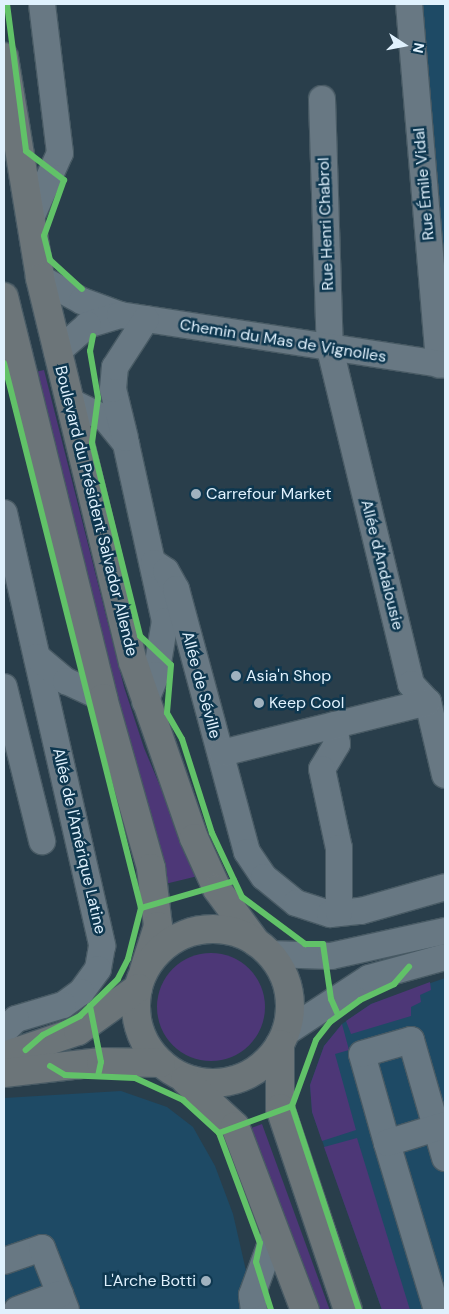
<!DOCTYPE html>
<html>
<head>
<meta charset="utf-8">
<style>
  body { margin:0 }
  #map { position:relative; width:449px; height:1314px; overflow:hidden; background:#293e4b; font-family:"DM Sans",sans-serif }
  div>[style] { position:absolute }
  .built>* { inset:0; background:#1e4a65 }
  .green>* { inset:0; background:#4d3777; transform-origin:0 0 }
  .round { border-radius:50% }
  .roads { filter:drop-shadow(1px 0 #485a64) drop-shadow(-1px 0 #485a64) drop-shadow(0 1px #485a64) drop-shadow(0 -1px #485a64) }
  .minor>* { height:26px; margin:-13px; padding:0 13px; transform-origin:13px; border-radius:13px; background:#687883 }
  .major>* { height:28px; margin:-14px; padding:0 14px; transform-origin:14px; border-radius:14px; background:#6c7579 }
  .major>.ring { margin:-14px; padding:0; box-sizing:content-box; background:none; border:28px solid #6c7579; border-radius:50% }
  .cycleway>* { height:6px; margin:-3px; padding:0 3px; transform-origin:3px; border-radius:3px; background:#61c268 }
  .dots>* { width:14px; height:14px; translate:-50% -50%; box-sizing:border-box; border:2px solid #0e374f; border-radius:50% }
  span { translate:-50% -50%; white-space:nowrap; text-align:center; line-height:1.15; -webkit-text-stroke:5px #0e374f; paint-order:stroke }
  .street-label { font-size:16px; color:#e0f1fd }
  .poi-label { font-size:16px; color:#e0f1fd }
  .left { translate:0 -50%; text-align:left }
  .right { translate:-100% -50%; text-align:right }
  .frame { position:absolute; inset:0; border:5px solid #e0f1fd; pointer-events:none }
  .north { position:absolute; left:379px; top:20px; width:50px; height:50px; -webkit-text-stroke:4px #0e374f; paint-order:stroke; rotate:101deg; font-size:14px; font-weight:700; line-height:20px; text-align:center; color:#e0f1fd }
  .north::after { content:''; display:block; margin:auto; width:18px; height:22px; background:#e0f1fd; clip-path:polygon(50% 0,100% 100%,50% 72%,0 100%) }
</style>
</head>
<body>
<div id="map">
  <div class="built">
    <div style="clip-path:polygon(415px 4px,445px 4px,445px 339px)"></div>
    <div style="clip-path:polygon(445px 978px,445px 1310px,382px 1310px,312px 1112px,310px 1085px,324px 1046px,342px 1024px,371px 1004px)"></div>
    <div style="clip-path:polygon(121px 1091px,167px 1107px,193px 1127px,215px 1166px,233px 1214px,247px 1275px,246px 1310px,4px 1310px,4px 1098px)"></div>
  </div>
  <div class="green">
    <div style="clip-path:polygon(44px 370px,124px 687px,144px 748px,198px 876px,165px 884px,31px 373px)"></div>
    <div class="round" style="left:157px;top:953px;width:108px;height:108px"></div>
    <div style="clip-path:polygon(430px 982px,431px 990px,420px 995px,421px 1002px,411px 1007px,411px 1016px,351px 1034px,346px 1021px,371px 1004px)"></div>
    <div style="clip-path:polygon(342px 1024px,349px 1050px,335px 1054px,356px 1130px,322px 1141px,312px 1112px,310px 1085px,324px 1046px)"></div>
    <div style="left:262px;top:1124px;width:198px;height:14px;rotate:70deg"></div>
    <div style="clip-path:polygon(357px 1138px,410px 1310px,382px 1310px,324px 1147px)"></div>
  </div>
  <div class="roads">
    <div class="minor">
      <div style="left:409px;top:4px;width:362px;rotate:85.2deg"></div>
      <div style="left:322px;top:99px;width:250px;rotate:88.2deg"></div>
      <div style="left:330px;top:349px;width:345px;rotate:76.4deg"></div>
      <div style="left:411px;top:684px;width:25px;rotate:47deg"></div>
      <div style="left:428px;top:702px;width:75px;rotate:76.9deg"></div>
      <div style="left:30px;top:220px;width:73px;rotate:-65.9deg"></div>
      <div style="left:60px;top:153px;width:150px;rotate:-96.9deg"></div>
      <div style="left:40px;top:278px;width:48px;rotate:28.7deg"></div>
      <div style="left:82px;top:301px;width:40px;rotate:20.2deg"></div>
      <div style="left:120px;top:315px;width:34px;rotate:163deg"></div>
      <div style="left:88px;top:325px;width:41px;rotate:138.9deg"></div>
      <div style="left:120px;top:315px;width:329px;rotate:8.7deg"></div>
      <div style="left:69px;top:401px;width:41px;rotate:25.9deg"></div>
      <div style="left:106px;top:419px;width:32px;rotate:51deg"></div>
      <div style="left:126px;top:444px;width:181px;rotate:77.6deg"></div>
      <div style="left:165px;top:621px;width:55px;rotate:99.5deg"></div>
      <div style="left:156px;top:675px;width:29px;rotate:112deg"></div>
      <div style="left:125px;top:438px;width:50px;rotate:-103.8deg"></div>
      <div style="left:113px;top:389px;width:22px;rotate:-85deg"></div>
      <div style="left:115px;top:367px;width:57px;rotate:-57.1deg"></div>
      <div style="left:4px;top:513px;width:444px;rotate:77.2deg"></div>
      <div style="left:102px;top:946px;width:23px;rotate:100deg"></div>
      <div style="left:98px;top:969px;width:29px;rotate:126deg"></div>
      <div style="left:81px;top:992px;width:22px;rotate:144deg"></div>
      <div style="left:63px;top:1005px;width:49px;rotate:163.4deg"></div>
      <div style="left:16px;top:1019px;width:17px;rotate:135deg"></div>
      <div style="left:154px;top:563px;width:14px;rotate:34deg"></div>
      <div style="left:166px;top:571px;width:21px;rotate:61deg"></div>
      <div style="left:176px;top:589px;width:272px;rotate:74.9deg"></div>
      <div style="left:247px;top:852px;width:30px;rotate:56deg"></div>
      <div style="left:264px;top:877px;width:41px;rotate:39.1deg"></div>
      <div style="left:296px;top:903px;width:36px;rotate:18deg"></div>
      <div style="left:330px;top:914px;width:31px;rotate:-6deg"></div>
      <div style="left:361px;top:911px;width:87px;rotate:-15.9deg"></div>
      <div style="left:37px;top:657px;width:38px;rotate:40deg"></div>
      <div style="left:66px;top:681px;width:41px;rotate:24.7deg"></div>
      <div style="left:4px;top:687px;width:159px;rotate:76.1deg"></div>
      <div style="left:334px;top:725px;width:19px;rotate:81deg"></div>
      <div style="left:337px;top:744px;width:29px;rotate:121deg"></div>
      <div style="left:322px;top:769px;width:81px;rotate:77.9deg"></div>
      <div style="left:339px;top:848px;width:65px;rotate:90deg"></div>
      <div style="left:222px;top:753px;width:212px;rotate:-13.9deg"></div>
      <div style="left:269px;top:954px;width:62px;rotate:1.8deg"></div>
      <div style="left:331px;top:956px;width:117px;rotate:-12.4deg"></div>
      <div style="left:285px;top:1033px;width:100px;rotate:-33.2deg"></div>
      <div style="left:369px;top:978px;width:79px;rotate:-15.4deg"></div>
      <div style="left:387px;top:1143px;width:92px;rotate:-105.7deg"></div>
      <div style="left:362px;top:1054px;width:51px;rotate:-15.9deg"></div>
      <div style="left:411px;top:1040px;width:123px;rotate:73.9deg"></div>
      <div style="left:4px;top:1261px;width:40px;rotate:-18.9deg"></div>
      <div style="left:42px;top:1248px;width:66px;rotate:68.8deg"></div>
      <div style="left:17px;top:1310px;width:46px;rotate:-20.4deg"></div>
      <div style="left:254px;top:1310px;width:15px;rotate:-98deg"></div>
      <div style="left:252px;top:1295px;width:67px;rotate:-69.9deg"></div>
      <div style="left:437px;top:1310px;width:174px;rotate:-106.7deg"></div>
      <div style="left:387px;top:1143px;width:61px;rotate:-17.2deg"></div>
    </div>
    <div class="major">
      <div style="left:4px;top:57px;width:224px;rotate:80.7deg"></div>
      <div style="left:40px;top:278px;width:395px;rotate:76.4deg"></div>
      <div style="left:133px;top:662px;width:186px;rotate:70.9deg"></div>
      <div style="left:194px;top:838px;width:56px;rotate:65.7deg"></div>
      <div style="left:217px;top:889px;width:66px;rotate:53.7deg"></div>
      <div style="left:4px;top:297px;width:413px;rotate:76.1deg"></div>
      <div style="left:103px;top:698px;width:177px;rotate:74.2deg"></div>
      <div style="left:151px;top:868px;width:58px;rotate:83.1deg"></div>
      <div style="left:158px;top:926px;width:46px;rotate:107.7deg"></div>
      <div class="ring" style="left:136px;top:929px;width:126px;height:126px"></div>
      <div style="left:280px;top:1044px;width:64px;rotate:90deg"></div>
      <div style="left:280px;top:1108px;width:213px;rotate:71.4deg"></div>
      <div style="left:4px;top:1056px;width:78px;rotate:-18.7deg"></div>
      <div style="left:78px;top:1031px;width:74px;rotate:-35.6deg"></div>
      <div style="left:4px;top:1073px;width:98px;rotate:-6.5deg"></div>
      <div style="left:101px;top:1062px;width:60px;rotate:1deg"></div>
      <div style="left:185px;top:1080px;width:68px;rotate:42.6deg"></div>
      <div style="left:235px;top:1126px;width:197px;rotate:69.2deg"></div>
    </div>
  </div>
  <div class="cycleway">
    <div style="left:7px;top:4px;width:148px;rotate:82.6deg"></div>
    <div style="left:26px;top:151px;width:48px;rotate:37.3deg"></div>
    <div style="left:64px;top:180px;width:59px;rotate:109.7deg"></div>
    <div style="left:44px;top:236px;width:25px;rotate:76deg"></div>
    <div style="left:50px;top:260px;width:43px;rotate:42.2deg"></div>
    <div style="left:93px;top:336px;width:15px;rotate:101deg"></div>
    <div style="left:90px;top:351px;width:48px;rotate:80.3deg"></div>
    <div style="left:98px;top:398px;width:45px;rotate:97.6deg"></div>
    <div style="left:92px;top:443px;width:199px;rotate:76deg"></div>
    <div style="left:140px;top:636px;width:42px;rotate:43.1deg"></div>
    <div style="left:171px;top:665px;width:48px;rotate:94.8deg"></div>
    <div style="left:167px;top:713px;width:30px;rotate:60deg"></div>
    <div style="left:182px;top:739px;width:99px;rotate:72.3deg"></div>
    <div style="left:212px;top:833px;width:71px;rotate:64.9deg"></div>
    <div style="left:242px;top:897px;width:79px;rotate:36.7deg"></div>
    <div style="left:305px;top:944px;width:18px"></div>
    <div style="left:323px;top:944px;width:56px;rotate:81.7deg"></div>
    <div style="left:331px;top:999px;width:17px;rotate:66deg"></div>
    <div style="left:4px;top:363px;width:562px;rotate:75.89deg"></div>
    <div style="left:141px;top:908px;width:53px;rotate:104.3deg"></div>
    <div style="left:128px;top:959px;width:22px;rotate:117deg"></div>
    <div style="left:118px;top:979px;width:53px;rotate:135.8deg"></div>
    <div style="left:80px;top:1016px;width:42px;rotate:152.8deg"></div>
    <div style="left:43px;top:1035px;width:23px;rotate:139deg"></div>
    <div style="left:141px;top:908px;width:97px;rotate:-16.2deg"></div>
    <div style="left:90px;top:1006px;width:57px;rotate:78.9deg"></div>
    <div style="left:101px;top:1062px;width:14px;rotate:102deg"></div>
    <div style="left:50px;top:1066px;width:17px;rotate:31deg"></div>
    <div style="left:65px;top:1075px;width:70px;rotate:2.5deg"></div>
    <div style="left:135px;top:1078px;width:53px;rotate:24.6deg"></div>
    <div style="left:183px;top:1100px;width:49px;rotate:42.5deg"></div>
    <div style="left:219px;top:1133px;width:117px;rotate:69.6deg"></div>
    <div style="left:260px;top:1243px;width:19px;rotate:102deg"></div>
    <div style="left:256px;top:1262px;width:50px;rotate:72.6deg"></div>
    <div style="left:219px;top:1133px;width:78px;rotate:-20.3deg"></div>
    <div style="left:359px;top:1310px;width:215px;rotate:-108.2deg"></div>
    <div style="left:292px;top:1106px;width:70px;rotate:-70deg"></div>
    <div style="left:316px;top:1040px;width:23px;rotate:-52deg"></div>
    <div style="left:330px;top:1022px;width:37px;rotate:-36deg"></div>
    <div style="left:360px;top:1000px;width:38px;rotate:-25deg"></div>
    <div style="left:394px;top:984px;width:23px;rotate:-49deg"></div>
  </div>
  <div class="dots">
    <div style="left:196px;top:494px;background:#a0b2bf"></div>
    <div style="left:236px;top:676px;background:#a0b2bf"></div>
    <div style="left:259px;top:703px;background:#a0b2bf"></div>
    <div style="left:206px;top:1281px;background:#a0b2bf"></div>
  </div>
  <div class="street-label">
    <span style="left:424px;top:184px;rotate:-95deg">Rue Émile Vidal</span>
    <span style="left:326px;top:224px;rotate:-92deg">Rue Henri Chabrol</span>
    <span style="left:283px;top:341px;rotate:9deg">Chemin du Mas de Vignolles</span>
    <span style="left:96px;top:511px;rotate:76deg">Boulevard du Président Salvador Allende</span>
    <span style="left:382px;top:565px;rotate:76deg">Allée d'Andalousie</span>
    <span style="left:201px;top:685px;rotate:75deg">Allée de Séville</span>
    <span style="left:79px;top:841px;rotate:77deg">Allée de l'Amérique Latine</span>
  </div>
  <div class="poi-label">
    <span class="left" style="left:206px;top:494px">Carrefour Market</span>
    <span class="left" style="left:246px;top:676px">Asia'n Shop</span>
    <span class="left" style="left:269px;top:703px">Keep Cool</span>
    <span class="right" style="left:196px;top:1281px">L'Arche Botti</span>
  </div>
  <div class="frame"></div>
  <div class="north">N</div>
</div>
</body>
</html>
